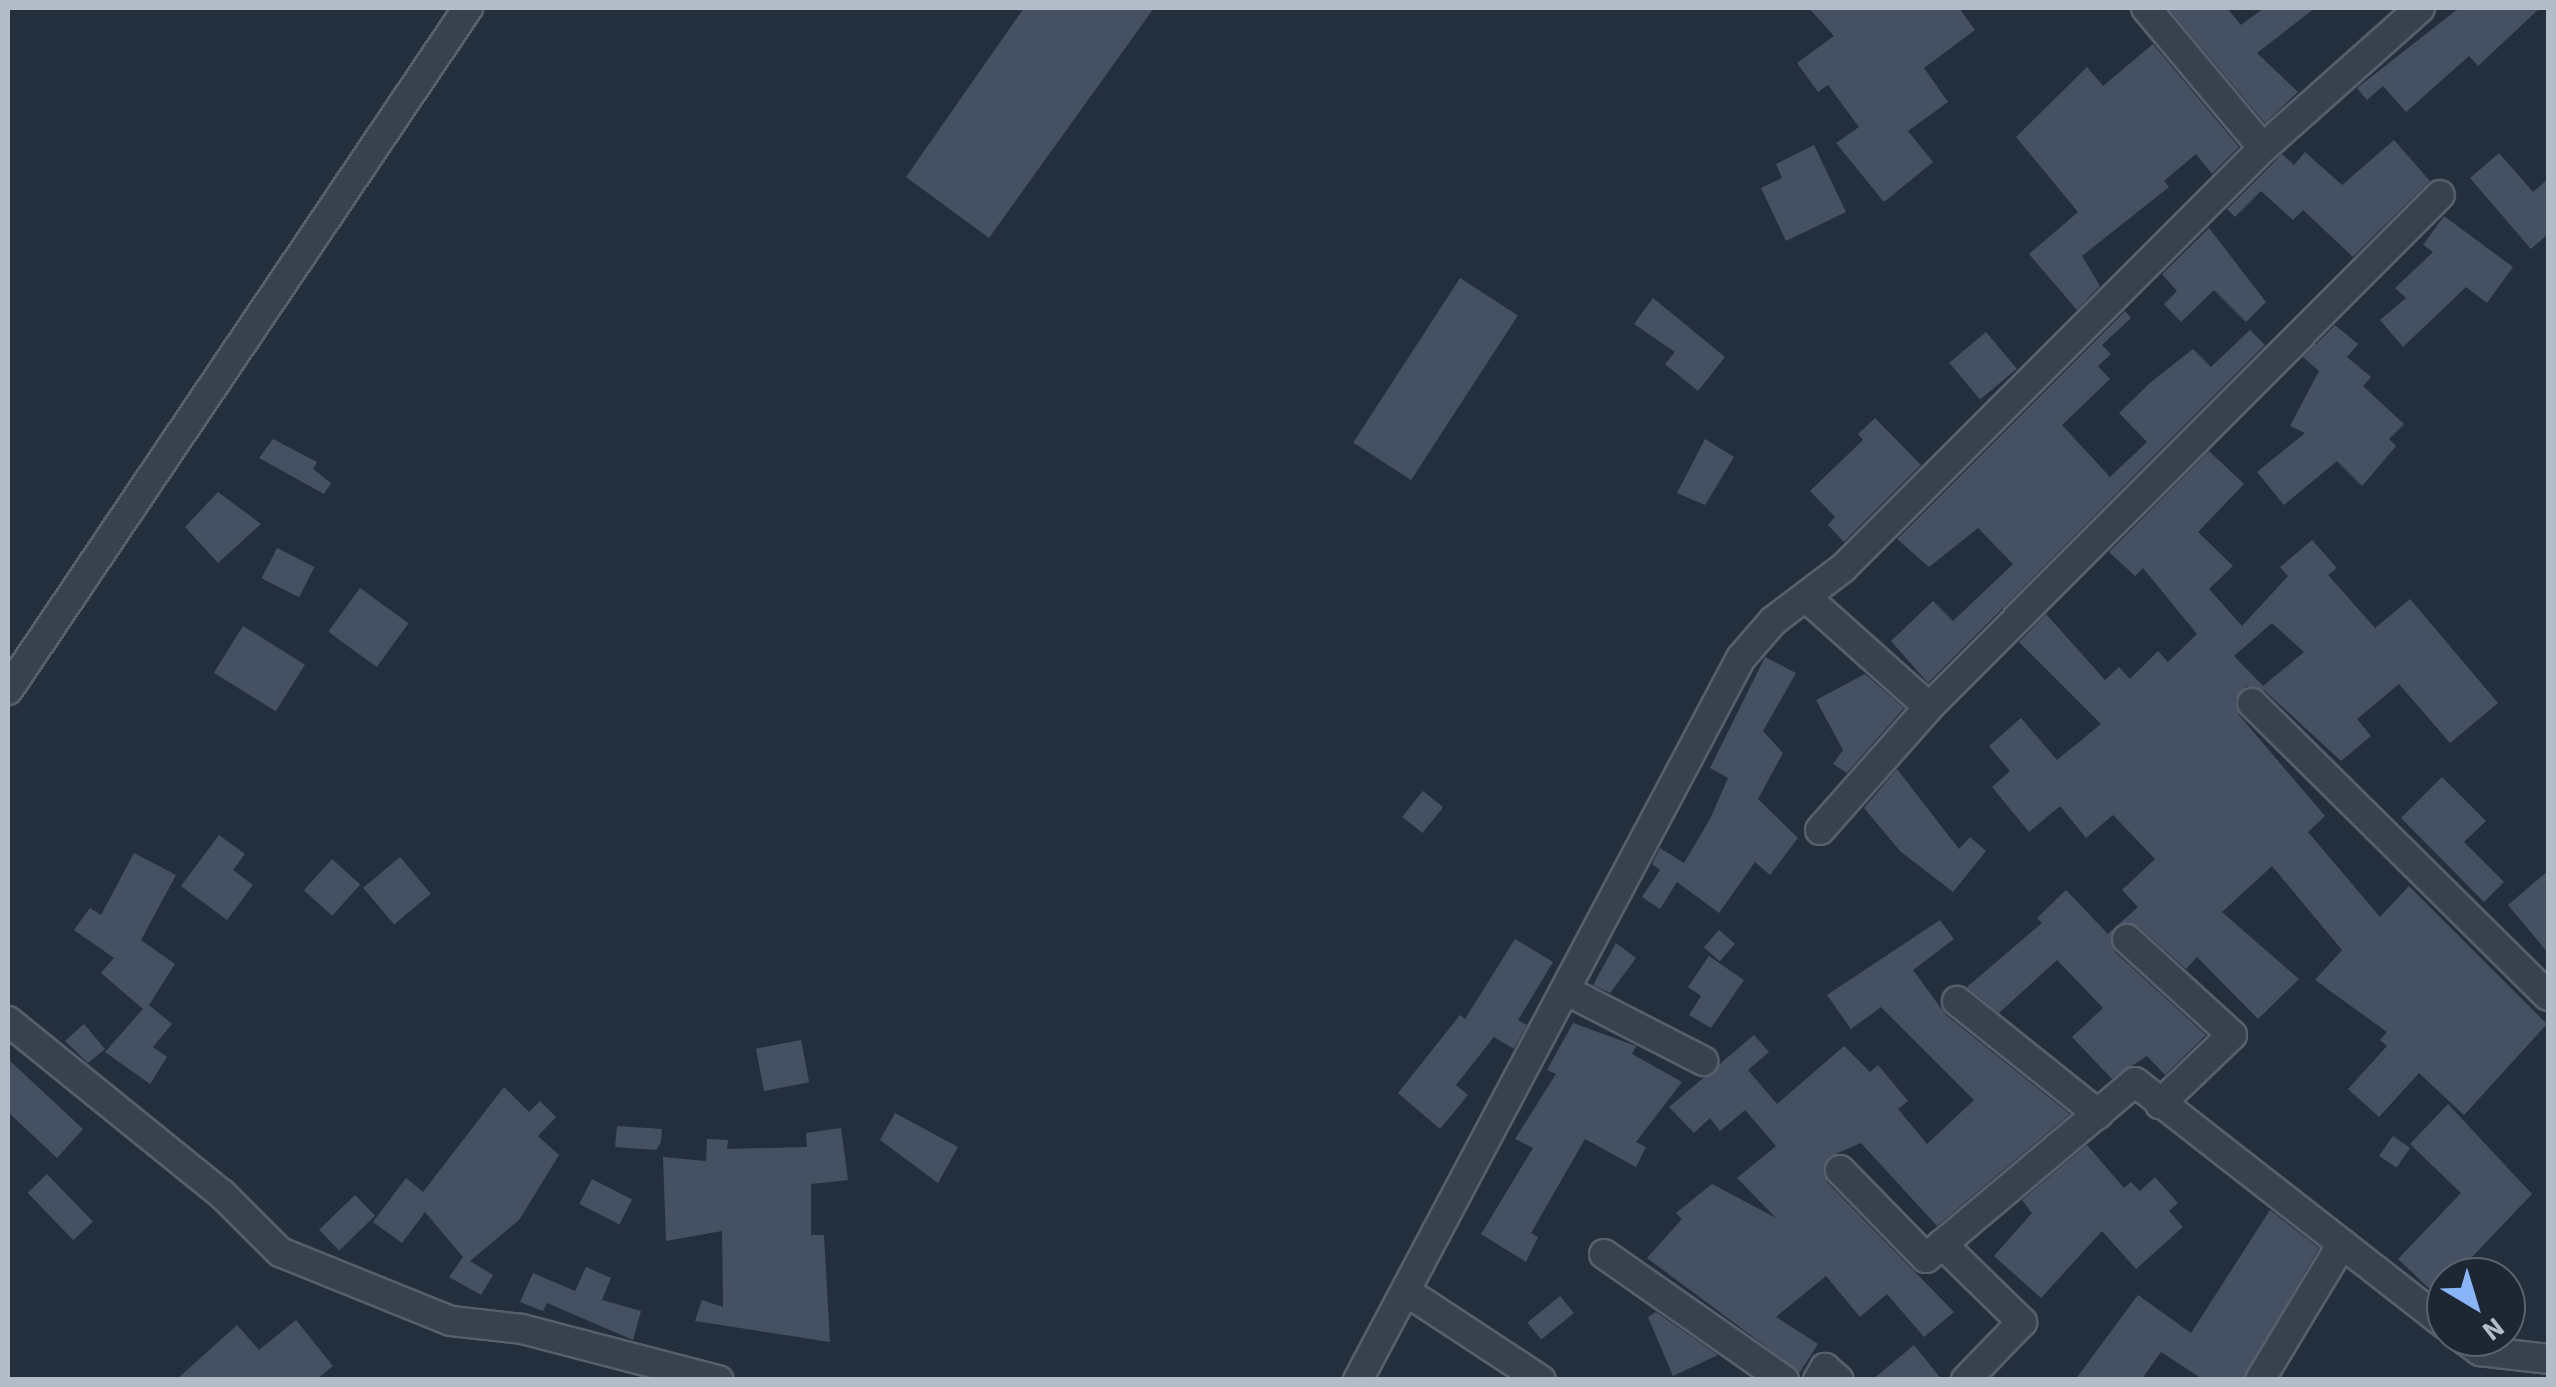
<!DOCTYPE html>
<html>
<head>
<meta charset="utf-8">
<style>
  body { margin:0 }
  #map { position:relative; width:2556px; height:1387px; overflow:hidden; background:#242f3e; font-family:"Source Sans 3",sans-serif }
  div>[style] { position:absolute }
  .building>* { inset:0; background:#455162; transform-origin:0 0 }
  .roads { filter:drop-shadow(2px 0 #565f6c) drop-shadow(-2px 0 #565f6c) drop-shadow(0 2px #565f6c) drop-shadow(0 -2px #565f6c) }
  .minor>* { height:28px; margin:-14px; padding:0 14px; transform-origin:14px; border-radius:14px; background:#38414e }
  span { translate:-50% -50%; white-space:nowrap; text-align:center; line-height:1.15; -webkit-text-stroke:9px #1d2633; paint-order:stroke }
  .frame { position:absolute; inset:0; border:10px solid #b4bcc9; pointer-events:none }
  .north { position:absolute; left:2426px; top:1257px; width:100px; height:100px; box-sizing:border-box; background:#1d2633; border:2px solid #59626f; border-radius:50%; rotate:142deg; font-size:28px; font-weight:700; line-height:40px; text-align:center; color:#b4bcc9 }
  .north::after { content:''; display:block; margin:auto; width:35px; height:45px; background:#8ab4f8; clip-path:polygon(50% 0,100% 100%,50% 72%,0 100%) }
</style>
</head>
<body>
<div id="map">
  <div class="building">
    <div style="clip-path:polygon(1024px 8px,1154px 8px,989px 238px,906px 177px)"></div>
    <div style="clip-path:polygon(1809px 8px,1959px 8px,1975px 30px,1924px 68px,1948px 102px,1908px 131px,1933px 162px,1884px 202px,1836px 143px,1859px 127px,1828px 85px,1818px 92px,1797px 63px,1834px 36px)"></div>
    <div style="clip-path:polygon(2168px 8px,2227px 8px,2241px 25px,2264px 8px,2315px 8px,2257px 53px,2298px 92px,2265px 123px)"></div>
    <div style="clip-path:polygon(2459px 8px,2540px 8px,2478px 66px,2469px 56px,2406px 112px,2383px 86px,2367px 100px,2357px 88px)"></div>
    <div style="clip-path:polygon(2153px 44px,2239px 147px,2212px 174px,2196px 154px,2164px 181px,2169px 187px,2082px 256px,2100px 286px,2077px 310px,2029px 254px,2078px 212px,2016px 137px,2087px 67px,2103px 86px)"></div>
    <div style="clip-path:polygon(2394px 140px,2430px 181px,2353px 257px,2303px 210px,2293px 220px,2261px 191px,2235px 217px,2227px 209px,2282px 154px,2294px 165px,2305px 152px,2342px 185px)"></div>
    <div style="clip-path:polygon(1814px 145px,1846px 212px,1786px 241px,1761px 188px,1782px 178px,1776px 164px)"></div>
    <div style="clip-path:polygon(2499px 153px,2533px 192px,2548px 179px,2548px 234px,2531px 249px,2470px 178px)"></div>
    <div style="clip-path:polygon(2444px 216px,2513px 267px,2487px 303px,2466px 287px,2403px 347px,2380px 320px,2406px 298px,2395px 288px,2433px 252px,2423px 245px)"></div>
    <div style="clip-path:polygon(2209px 228px,2266px 302px,2246px 322px,2214px 290px,2181px 322px,2164px 304px,2177px 291px,2162px 274px)"></div>
    <div style="left:1460px;top:278px;width:69px;height:196px;rotate:33deg"></div>
    <div style="clip-path:polygon(1653px 298px,1725px 357px,1698px 391px,1665px 364px,1675px 352px,1634px 324px)"></div>
    <div style="clip-path:polygon(2125px 311px,2131px 318px,2102px 345px,2111px 354px,2098px 366px,2110px 379px,2062px 425px,2110px 477px,2147px 442px,2119px 413px,2151px 382px,2193px 349px,2211px 367px,2250px 330px,2265px 345px,1928px 683px,1891px 641px,1933px 601px,1953px 621px,2013px 564px,1978px 528px,1929px 567px,1897px 539px)"></div>
    <div style="clip-path:polygon(2335px 325px,2358px 344px,2347px 357px,2371px 377px,2363px 386px,2404px 424px,2389px 439px,2396px 446px,2362px 486px,2337px 461px,2284px 505px,2257px 472px,2305px 433px,2290px 426px,2319px 371px,2303px 357px)"></div>
    <div style="left:1986px;top:332px;width:48px;height:48px;rotate:50deg"></div>
    <div style="clip-path:polygon(1875px 418px,1921px 465px,1844px 542px,1828px 525px,1835px 517px,1810px 491px,1863px 440px,1858px 434px)"></div>
    <div style="clip-path:polygon(273px 439px,317px 462px,313px 469px,331px 483px,324px 494px,259px 458px)"></div>
    <div style="clip-path:polygon(1705px 439px,1734px 457px,1705px 505px,1677px 493px)"></div>
    <div style="clip-path:polygon(evenodd,2209px 451px,2244px 484px,2198px 532px,2233px 566px,2209px 589px,2242px 626px,2288px 576px,2280px 567px,2312px 540px,2337px 568px,2328px 575px,2375px 628px,2410px 599px,2498px 703px,2450px 743px,2399px 684px,2357px 719px,2371px 736px,2341px 761px,2264px 690px,2246px 686px,2235px 700px,2239px 715px,2325px 816px,2308px 832px,2380px 917px,2409px 886px,2547px 1024px,2464px 1115px,2419px 1073px,2379px 1117px,2348px 1089px,2387px 1046px,2380px 1040px,2387px 1032px,2315px 980px,2342px 950px,2272px 866px,2222px 912px,2299px 979px,2258px 1019px,2197px 957px,2186px 969px,2138px 926px,2119px 924px,2138px 907px,2122px 890px,2155px 859px,2113px 815px,2086px 838px,2060px 806px,2029px 832px,1992px 787px,2010px 771px,1989px 746px,2021px 718px,2057px 760px,2101px 724px,2019px 642px,2046px 614px,2105px 680px,2119px 667px,2130px 679px,2158px 651px,2168px 662px,2197px 634px,2143px 568px,2135px 576px,2109px 552px,2209px 451px,2272px 623px,2304px 652px,2263px 686px,2234px 656px,2272px 623px)"></div>
    <div style="clip-path:polygon(218px 492px,261px 524px,218px 563px,185px 527px)"></div>
    <div style="left:277px;top:548px;width:42px;height:34px;rotate:27deg"></div>
    <div style="left:360px;top:588px;width:60px;height:54px;rotate:36deg"></div>
    <div style="left:243px;top:626px;width:73px;height:55px;rotate:32deg"></div>
    <div style="clip-path:polygon(1765px 657px,1796px 673px,1763px 731px,1783px 753px,1758px 799px,1798px 838px,1770px 875px,1755px 862px,1719px 913px,1677px 882px,1660px 909px,1642px 897px,1660px 870px,1652px 864px,1660px 848px,1684px 863px,1710px 819px,1728px 778px,1710px 768px)"></div>
    <div style="clip-path:polygon(1865px 674px,1904px 708px,1847px 773px,1833px 764px,1843px 750px,1816px 700px)"></div>
    <div style="clip-path:polygon(1897px 769px,1959px 849px,1970px 837px,1986px 851px,1953px 892px,1900px 851px,1864px 808px)"></div>
    <div style="clip-path:polygon(2442px 777px,2486px 821px,2464px 842px,2504px 882px,2484px 902px,2401px 818px)"></div>
    <div style="left:1423px;top:791px;width:26px;height:33px;rotate:39deg"></div>
    <div style="clip-path:polygon(219px 835px,245px 854px,233px 870px,253px 885px,227px 920px,181px 886px)"></div>
    <div style="clip-path:polygon(134px 853px,176px 875px,141px 940px,175px 964px,149px 1005px,172px 1024px,153px 1047px,167px 1057px,150px 1084px,105px 1052px,143px 1009px,101px 973px,114px 958px,74px 930px,90px 908px,101px 915px)"></div>
    <div style="left:400px;top:857px;width:48px;height:48px;rotate:50deg"></div>
    <div style="left:332px;top:859px;width:38px;height:42px;rotate:42deg"></div>
    <div style="clip-path:polygon(2548px 871px,2548px 953px,2508px 905px)"></div>
    <div style="clip-path:polygon(2066px 890px,2108px 934px,2112px 930px,2115px 952px,2206px 1035px,2165px 1075px,2147px 1056px,2112px 1079px,2072px 1037px,2103px 1008px,2057px 960px,1999px 1013px,1967px 987px,2042px 923px,2037px 918px)"></div>
    <div style="clip-path:polygon(1940px 920px,1954px 939px,1913px 970px,1946px 1015px,2070px 1114px,1937px 1226px,1861px 1143px,1829px 1157px,1827px 1182px,1954px 1312px,1924px 1337px,1887px 1294px,1860px 1317px,1826px 1276px,1776px 1317px,1818px 1344px,1800px 1372px,1647px 1258px,1682px 1219px,1676px 1213px,1712px 1184px,1776px 1218px,1737px 1178px,1776px 1146px,1745px 1110px,1720px 1131px,1710px 1118px,1694px 1133px,1669px 1107px,1754px 1035px,1769px 1052px,1748px 1070px,1777px 1104px,1844px 1046px,1870px 1072px,1878px 1065px,1908px 1101px,1898px 1109px,1927px 1144px,1974px 1100px,1881px 1007px,1851px 1029px,1827px 995px)"></div>
    <div style="left:1719px;top:930px;width:21px;height:23px;rotate:41deg"></div>
    <div style="clip-path:polygon(1515px 939px,1553px 962px,1518px 1020px,1527px 1025px,1514px 1049px,1494px 1037px,1456px 1085px,1468px 1095px,1440px 1129px,1398px 1093px,1460px 1015px,1465px 1019px)"></div>
    <div style="clip-path:polygon(1616px 943px,1636px 958px,1610px 993px,1593px 985px)"></div>
    <div style="clip-path:polygon(1709px 956px,1744px 980px,1711px 1028px,1689px 1015px,1701px 996px,1688px 987px)"></div>
    <div style="clip-path:polygon(1573px 1023px,1636px 1046px,1632px 1054px,1682px 1082px,1636px 1142px,1646px 1147px,1636px 1167px,1585px 1139px,1531px 1233px,1538px 1237px,1526px 1262px,1481px 1234px,1533px 1148px,1515px 1139px,1556px 1074px,1547px 1070px)"></div>
    <div style="clip-path:polygon(84px 1024px,105px 1049px,88px 1063px,65px 1041px)"></div>
    <div style="left:801px;top:1040px;width:43px;height:46px;rotate:79deg"></div>
    <div style="clip-path:polygon(8px 1059px,83px 1129px,57px 1158px,8px 1112px)"></div>
    <div style="clip-path:polygon(504px 1087px,529px 1112px,540px 1101px,556px 1117px,538px 1136px,559px 1155px,519px 1220px,470px 1261px,493px 1275px,481px 1295px,449px 1277px,463px 1257px,425px 1212px,402px 1243px,373px 1222px,406px 1178px,423px 1192px)"></div>
    <div style="clip-path:polygon(2448px 1104px,2532px 1194px,2436px 1295px,2398px 1259px,2461px 1193px,2410px 1144px)"></div>
    <div style="clip-path:polygon(895px 1113px,958px 1147px,938px 1183px,880px 1140px)"></div>
    <div style="clip-path:polygon(617px 1126px,662px 1129px,661px 1142px,656px 1150px,615px 1147px)"></div>
    <div style="clip-path:polygon(841px 1128px,848px 1180px,811px 1184px,811px 1235px,824px 1235px,830px 1342px,695px 1321px,702px 1300px,723px 1307px,722px 1231px,666px 1241px,663px 1157px,706px 1161px,707px 1139px,728px 1140px,727px 1149px,807px 1147px,806px 1133px)"></div>
    <div style="left:2393px;top:1136px;width:21px;height:24px;rotate:35deg"></div>
    <div style="clip-path:polygon(2087px 1145px,2124px 1188px,2131px 1182px,2140px 1191px,2155px 1177px,2178px 1203px,2169px 1211px,2183px 1227px,2136px 1269px,2102px 1231px,2041px 1298px,1994px 1256px,2032px 1213px,2022px 1200px)"></div>
    <div style="left:47px;top:1174px;width:66px;height:27px;rotate:46deg"></div>
    <div style="left:592px;top:1179px;width:45px;height:28px;rotate:27deg"></div>
    <div style="left:355px;top:1195px;width:29px;height:50px;rotate:46deg"></div>
    <div style="clip-path:polygon(2270px 1210px,2319px 1248px,2243px 1380px,2204px 1380px,2161px 1352px,2141px 1380px,2075px 1380px,2138px 1295px,2191px 1333px)"></div>
    <div style="clip-path:polygon(586px 1267px,611px 1278px,602px 1300px,641px 1311px,633px 1340px,547px 1303px,543px 1311px,520px 1302px,533px 1273px,575px 1291px)"></div>
    <div style="left:1560px;top:1296px;width:22px;height:42px;rotate:51deg"></div>
    <div style="clip-path:polygon(1656px 1312px,1718px 1355px,1673px 1376px,1648px 1317px)"></div>
    <div style="clip-path:polygon(296px 1320px,333px 1366px,316px 1380px,176px 1380px,237px 1325px,259px 1350px)"></div>
    <div style="clip-path:polygon(1914px 1345px,1942px 1380px,1872px 1380px)"></div>
  </div>
  <div class="roads">
    <div class="minor">
      <div style="left:2146px;top:8px;width:182px;rotate:50.1deg"></div>
      <div style="left:1808px;top:599px;width:162px;rotate:41.8deg"></div>
      <div style="left:8px;top:690px;width:823px;rotate:-56deg"></div>
      <div style="left:2252px;top:703px;width:416px;rotate:44.7deg"></div>
      <div style="left:1820px;top:830px;width:164px;rotate:-48.5deg"></div>
      <div style="left:1929px;top:707px;width:723px;rotate:-45.06deg"></div>
      <div style="left:2127px;top:939px;width:142px;rotate:42.4deg"></div>
      <div style="left:2232px;top:1035px;width:100px;rotate:136.2deg"></div>
      <div style="left:1569px;top:992px;width:151px;rotate:27.2deg"></div>
      <div style="left:1957px;top:1001px;width:181px;rotate:38.7deg"></div>
      <div style="left:8px;top:1021px;width:275px;rotate:39deg"></div>
      <div style="left:222px;top:1194px;width:82px;rotate:45deg"></div>
      <div style="left:280px;top:1252px;width:184px;rotate:22deg"></div>
      <div style="left:451px;top:1321px;width:71px;rotate:6.4deg"></div>
      <div style="left:522px;top:1329px;width:203px;rotate:14.6deg"></div>
      <div style="left:1840px;top:1170px;width:123px;rotate:45.7deg"></div>
      <div style="left:1926px;top:1258px;width:273px;rotate:-40.1deg"></div>
      <div style="left:2135px;top:1082px;width:395px;rotate:38deg"></div>
      <div style="left:1942px;top:1244px;width:112px;rotate:44.3deg"></div>
      <div style="left:2022px;top:1322px;width:81px;rotate:134deg"></div>
      <div style="left:1604px;top:1254px;width:220px;rotate:35deg"></div>
      <div style="left:1407px;top:1292px;width:160px;rotate:33.3deg"></div>
      <div style="left:2461px;top:1337px;width:24px;rotate:36deg"></div>
      <div style="left:2480px;top:1351px;width:68px;rotate:6.7deg"></div>
      <div style="left:1358px;top:1380px;width:817px;rotate:-62.06deg"></div>
      <div style="left:1741px;top:658px;width:49px;rotate:-49.1deg"></div>
      <div style="left:1773px;top:621px;width:88px;rotate:-37.1deg"></div>
      <div style="left:1843px;top:568px;width:594px;rotate:-45deg"></div>
      <div style="left:2263px;top:148px;width:210px;rotate:-41.7deg"></div>
      <div style="left:1818px;top:1380px;width:14px;rotate:-60deg"></div>
      <div style="left:1825px;top:1368px;width:18px;rotate:41deg"></div>
      <div style="left:2260px;top:1380px;width:159px;rotate:-58.9deg"></div>
    </div>
  </div>
  <div class="frame"></div>
  <div class="north">N</div>
</div>
</body>
</html>
